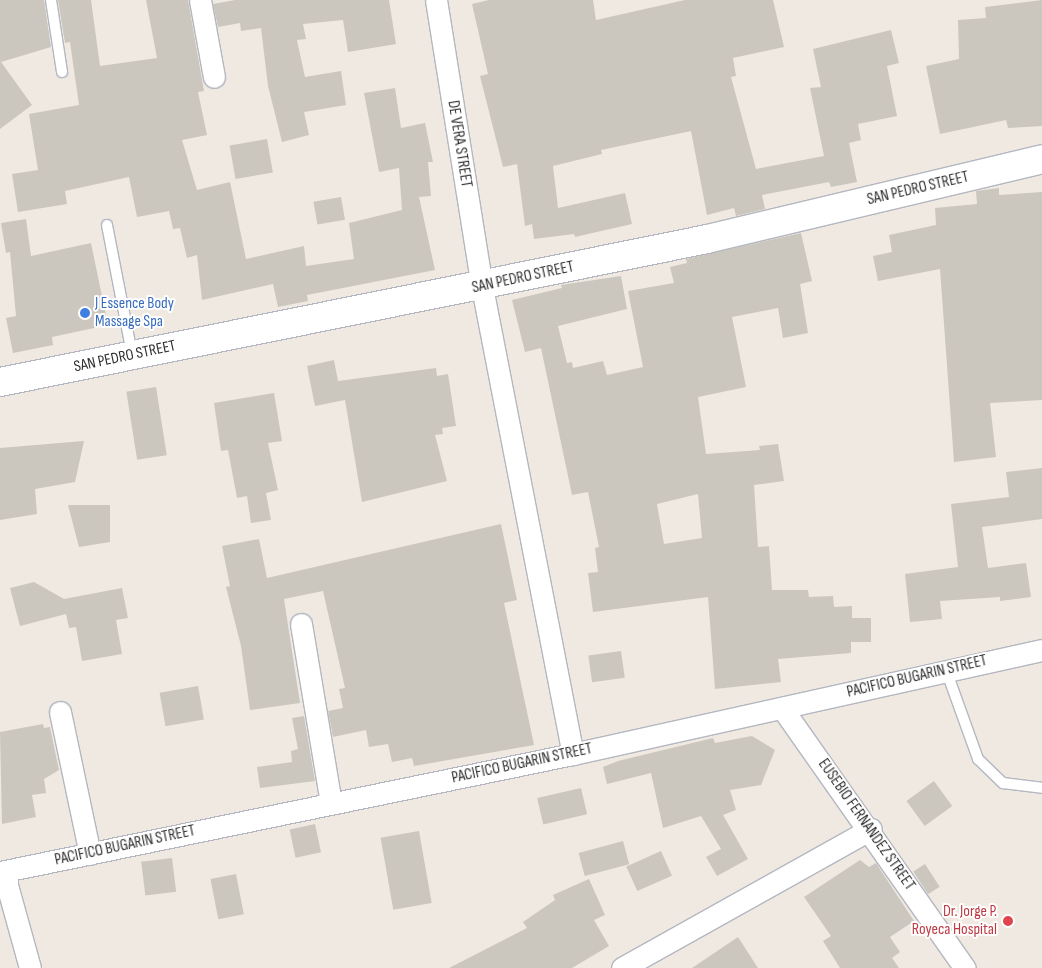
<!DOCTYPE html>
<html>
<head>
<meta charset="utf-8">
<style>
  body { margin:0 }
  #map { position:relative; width:1042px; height:968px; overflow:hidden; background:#efe9e1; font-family:"Sofia Sans Condensed",sans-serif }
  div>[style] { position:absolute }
  .building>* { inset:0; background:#cbc7bf; transform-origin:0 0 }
  .roads { filter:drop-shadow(1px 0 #b4b7c1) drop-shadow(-1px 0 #b4b7c1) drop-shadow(0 1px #b4b7c1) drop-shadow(0 -1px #b4b7c1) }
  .lane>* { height:10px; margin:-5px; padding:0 5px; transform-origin:5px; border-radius:5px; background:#fff }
  .street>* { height:21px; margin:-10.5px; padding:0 10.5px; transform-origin:10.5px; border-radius:10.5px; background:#fff }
  .secondary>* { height:28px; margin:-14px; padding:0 14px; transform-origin:14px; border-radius:14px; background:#fff }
  .dots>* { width:14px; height:14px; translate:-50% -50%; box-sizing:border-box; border:2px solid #fff; border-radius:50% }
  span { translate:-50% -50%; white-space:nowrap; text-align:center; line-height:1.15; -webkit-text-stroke:4px #fff; paint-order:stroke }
  .street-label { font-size:16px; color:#2e2e2e }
  .shop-label { font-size:16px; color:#366cbe }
  .left { translate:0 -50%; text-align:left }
  .health-label { font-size:16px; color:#be3a42 }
  .right { translate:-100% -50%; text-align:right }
</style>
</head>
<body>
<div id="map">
  <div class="building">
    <div style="clip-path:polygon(0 0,44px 0,51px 47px,1px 62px,32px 105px,0 129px)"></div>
    <div style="clip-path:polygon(58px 0,91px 0,100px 66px,157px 58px,146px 0,188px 0,204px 91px,198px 92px,207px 135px,182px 140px,197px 190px,230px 182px,246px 259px,304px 246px,306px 266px,354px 259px,349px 223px,402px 210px,399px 168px,379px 172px,364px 93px,395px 88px,401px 128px,425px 123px,433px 162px,428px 162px,431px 196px,419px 197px,435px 270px,307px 295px,308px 301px,278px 307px,273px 284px,202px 300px,197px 255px,187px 258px,180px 228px,173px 229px,169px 211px,137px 217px,129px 177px,65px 191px,67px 204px,18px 212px,12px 174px,38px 170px,29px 114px,79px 105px,70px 42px,65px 43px)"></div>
    <div style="clip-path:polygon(235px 0,389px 0,396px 44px,348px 52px,343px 20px,303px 24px,306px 39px,297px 40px,305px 77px,341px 71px,346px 105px,304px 112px,309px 135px,282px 142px,268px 86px,261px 28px,241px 31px,240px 23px,218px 27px,213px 4px)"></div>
    <div style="clip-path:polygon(489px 0,593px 0,596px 20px,685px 0,773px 0,784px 47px,733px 58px,736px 76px,731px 77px,756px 169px,824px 156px,810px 88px,821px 87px,813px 49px,891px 30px,899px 63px,887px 66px,897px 116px,858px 124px,861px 140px,849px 143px,857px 182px,831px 187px,829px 182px,762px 195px,765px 209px,736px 216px,734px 208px,707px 215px,691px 131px,601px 150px,602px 154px,553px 166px,558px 208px,625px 193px,632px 224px,575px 237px,574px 234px,534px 239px,532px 224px,525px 226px,517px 164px,503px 167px,480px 76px,488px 74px,472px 4px)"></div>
    <div style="clip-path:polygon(1042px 0,1042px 126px,1008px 128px,1006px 120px,940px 134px,926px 66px,959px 59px,958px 20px,986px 18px,985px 7px)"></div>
    <div style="left:267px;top:139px;width:34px;height:38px;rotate:80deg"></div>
    <div style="clip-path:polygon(999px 188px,999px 195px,1042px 192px,1042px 400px,990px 403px,996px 457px,954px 462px,940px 269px,878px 281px,873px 256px,892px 252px,889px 235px,936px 225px,935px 208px,977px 204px,976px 191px)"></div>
    <div style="left:341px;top:197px;width:23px;height:28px;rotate:80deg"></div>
    <div style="clip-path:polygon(26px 219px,31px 256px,91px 243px,108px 325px,52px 337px,53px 345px,13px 353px,6px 318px,16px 316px,10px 252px,6px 253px,1px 223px)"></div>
    <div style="clip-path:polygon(evenodd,801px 233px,812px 281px,800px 284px,808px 333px,783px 338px,778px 308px,732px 317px,746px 387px,698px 397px,706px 454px,760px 450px,759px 446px,778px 444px,784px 481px,754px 485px,758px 547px,769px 546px,772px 590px,808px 590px,809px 597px,833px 596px,834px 607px,852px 606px,852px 618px,871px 618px,871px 642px,851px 642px,851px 653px,778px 659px,781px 682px,715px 689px,708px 597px,593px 612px,588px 573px,598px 572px,595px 548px,599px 547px,588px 492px,572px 495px,541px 348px,525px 352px,512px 300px,562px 288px,561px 285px,621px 276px,627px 309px,558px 326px,567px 363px,572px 362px,573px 368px,603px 361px,607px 375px,643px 367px,628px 291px,674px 283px,670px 267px,687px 263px,686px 259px,801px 233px,698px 494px,702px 538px,664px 544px,657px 504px,698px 494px)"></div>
    <div style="clip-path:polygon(334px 360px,338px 381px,436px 368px,437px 376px,448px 374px,456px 426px,442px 428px,443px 434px,435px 435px,447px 481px,362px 502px,345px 400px,315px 406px,307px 366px)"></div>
    <div style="left:156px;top:387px;width:69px;height:30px;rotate:81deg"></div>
    <div style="clip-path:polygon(274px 393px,282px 441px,268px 443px,278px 490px,266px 493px,271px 520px,251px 523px,247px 496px,237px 498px,228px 450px,221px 451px,214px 403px)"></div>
    <div style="clip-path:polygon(84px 441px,75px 482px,35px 489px,37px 514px,0 520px,0 448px)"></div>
    <div style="clip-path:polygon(1042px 468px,1042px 519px,982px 527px,988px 568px,1026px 563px,1031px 597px,1000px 601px,1000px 597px,940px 601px,942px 619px,910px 622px,905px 574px,958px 567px,951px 504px,1009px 497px,1006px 472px)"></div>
    <div style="clip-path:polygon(68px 505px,110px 505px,110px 542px,79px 547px)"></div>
    <div style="clip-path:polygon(501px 524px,517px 600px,504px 603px,534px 745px,414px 766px,412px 758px,392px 762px,388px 744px,369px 747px,366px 730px,333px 737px,328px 711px,343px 708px,339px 689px,345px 688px,323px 591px,284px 599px,300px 703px,250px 710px,241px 646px,226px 587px,230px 586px,222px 546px,259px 539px,267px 578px)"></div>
    <div style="clip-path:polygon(34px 582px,64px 599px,122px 588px,128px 618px,116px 620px,122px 654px,82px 661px,76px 627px,69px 628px,66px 614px,20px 626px,10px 588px)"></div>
    <div style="left:621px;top:651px;width:27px;height:33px;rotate:82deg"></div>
    <div style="left:198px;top:686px;width:34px;height:39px;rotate:80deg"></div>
    <div style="clip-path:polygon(304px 716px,315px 781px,260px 788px,257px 767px,292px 762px,291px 751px,298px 749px,292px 718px)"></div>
    <div style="clip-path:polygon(43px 724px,44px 728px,50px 727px,59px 770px,44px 779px,46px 793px,32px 795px,36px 817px,2px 824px,0 732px)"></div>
    <div style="clip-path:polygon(752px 736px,775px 750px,761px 785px,730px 790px,736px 810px,723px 815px,748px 859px,717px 876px,706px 857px,721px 849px,701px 816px,663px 828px,651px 773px,607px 784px,603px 767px,618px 761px,713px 738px,715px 743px)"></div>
    <div style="left:934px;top:781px;width:31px;height:34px;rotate:54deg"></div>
    <div style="left:581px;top:788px;width:27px;height:45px;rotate:77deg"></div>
    <div style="left:315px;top:824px;width:29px;height:26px;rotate:78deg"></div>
    <div style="left:419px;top:831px;width:73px;height:39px;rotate:80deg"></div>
    <div style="left:623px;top:841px;width:24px;height:46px;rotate:75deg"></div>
    <div style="left:661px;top:851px;width:27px;height:38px;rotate:66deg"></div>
    <div style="left:172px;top:858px;width:34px;height:31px;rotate:83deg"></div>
    <div style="clip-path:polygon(860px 860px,869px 867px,876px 863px,914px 921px,890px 937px,900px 952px,892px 958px,899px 968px,840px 968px,823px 941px,831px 936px,804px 897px)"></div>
    <div style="left:925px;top:864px;width:27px;height:14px;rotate:57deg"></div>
    <div style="left:236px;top:874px;width:41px;height:26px;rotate:79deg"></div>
    <div style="clip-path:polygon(589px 879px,605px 915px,594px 920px,609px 946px,572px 968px,449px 968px,527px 928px,523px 922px,555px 900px,553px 895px)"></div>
    <div style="clip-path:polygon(738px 937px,758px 968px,692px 968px)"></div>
  </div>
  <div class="roads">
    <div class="lane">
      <div style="left:51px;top:0;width:73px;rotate:81.3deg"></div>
      <div style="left:107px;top:225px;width:131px;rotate:79deg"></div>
      <div style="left:946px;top:670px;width:95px;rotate:70.2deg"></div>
      <div style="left:978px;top:759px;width:35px;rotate:44deg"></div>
      <div style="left:1003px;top:783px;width:39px;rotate:7deg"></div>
    </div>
    <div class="street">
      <div style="left:200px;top:0;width:78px;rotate:79.7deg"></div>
      <div style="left:436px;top:0;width:291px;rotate:80.9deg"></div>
      <div style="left:482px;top:287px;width:476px;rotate:79deg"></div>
      <div style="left:301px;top:624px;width:181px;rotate:80.5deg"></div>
      <div style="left:782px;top:708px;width:318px;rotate:54.9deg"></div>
      <div style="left:60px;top:712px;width:145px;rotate:78.1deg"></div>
      <div style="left:7px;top:871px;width:14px;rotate:90deg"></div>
      <div style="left:7px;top:885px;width:86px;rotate:74.5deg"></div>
      <div style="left:0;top:872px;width:585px;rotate:-11.64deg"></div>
      <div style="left:573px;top:754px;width:480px;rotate:-12.5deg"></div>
      <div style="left:622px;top:968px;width:285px;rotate:-29.2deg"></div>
    </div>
    <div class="secondary">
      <div style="left:0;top:382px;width:721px;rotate:-11.43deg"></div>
      <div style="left:707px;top:239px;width:344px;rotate:-13.4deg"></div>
    </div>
  </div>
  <div class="dots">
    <div style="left:85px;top:313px;background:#3f7fe0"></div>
    <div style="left:1008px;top:921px;background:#e0444e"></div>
  </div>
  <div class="street-label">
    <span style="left:459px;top:144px;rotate:81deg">DE VERA STREET</span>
    <span style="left:918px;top:189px;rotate:-13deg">SAN PEDRO STREET</span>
    <span style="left:523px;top:278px;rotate:-12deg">SAN PEDRO STREET</span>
    <span style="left:125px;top:357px;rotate:-12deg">SAN PEDRO STREET</span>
    <span style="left:917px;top:677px;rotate:-13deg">PACIFICO BUGARIN STREET</span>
    <span style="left:522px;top:764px;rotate:-12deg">PACIFICO BUGARIN STREET</span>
    <span style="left:866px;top:825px;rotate:55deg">EUSEBIO FERNANDEZ STREET</span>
    <span style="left:125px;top:846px;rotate:-12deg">PACIFICO BUGARIN STREET</span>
  </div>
  <div class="shop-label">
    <span class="left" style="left:95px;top:313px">J Essence Body<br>Massage Spa</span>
  </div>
  <div class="health-label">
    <span class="right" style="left:997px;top:921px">Dr. Jorge P.<br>Royeca Hospital</span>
  </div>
</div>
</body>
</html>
